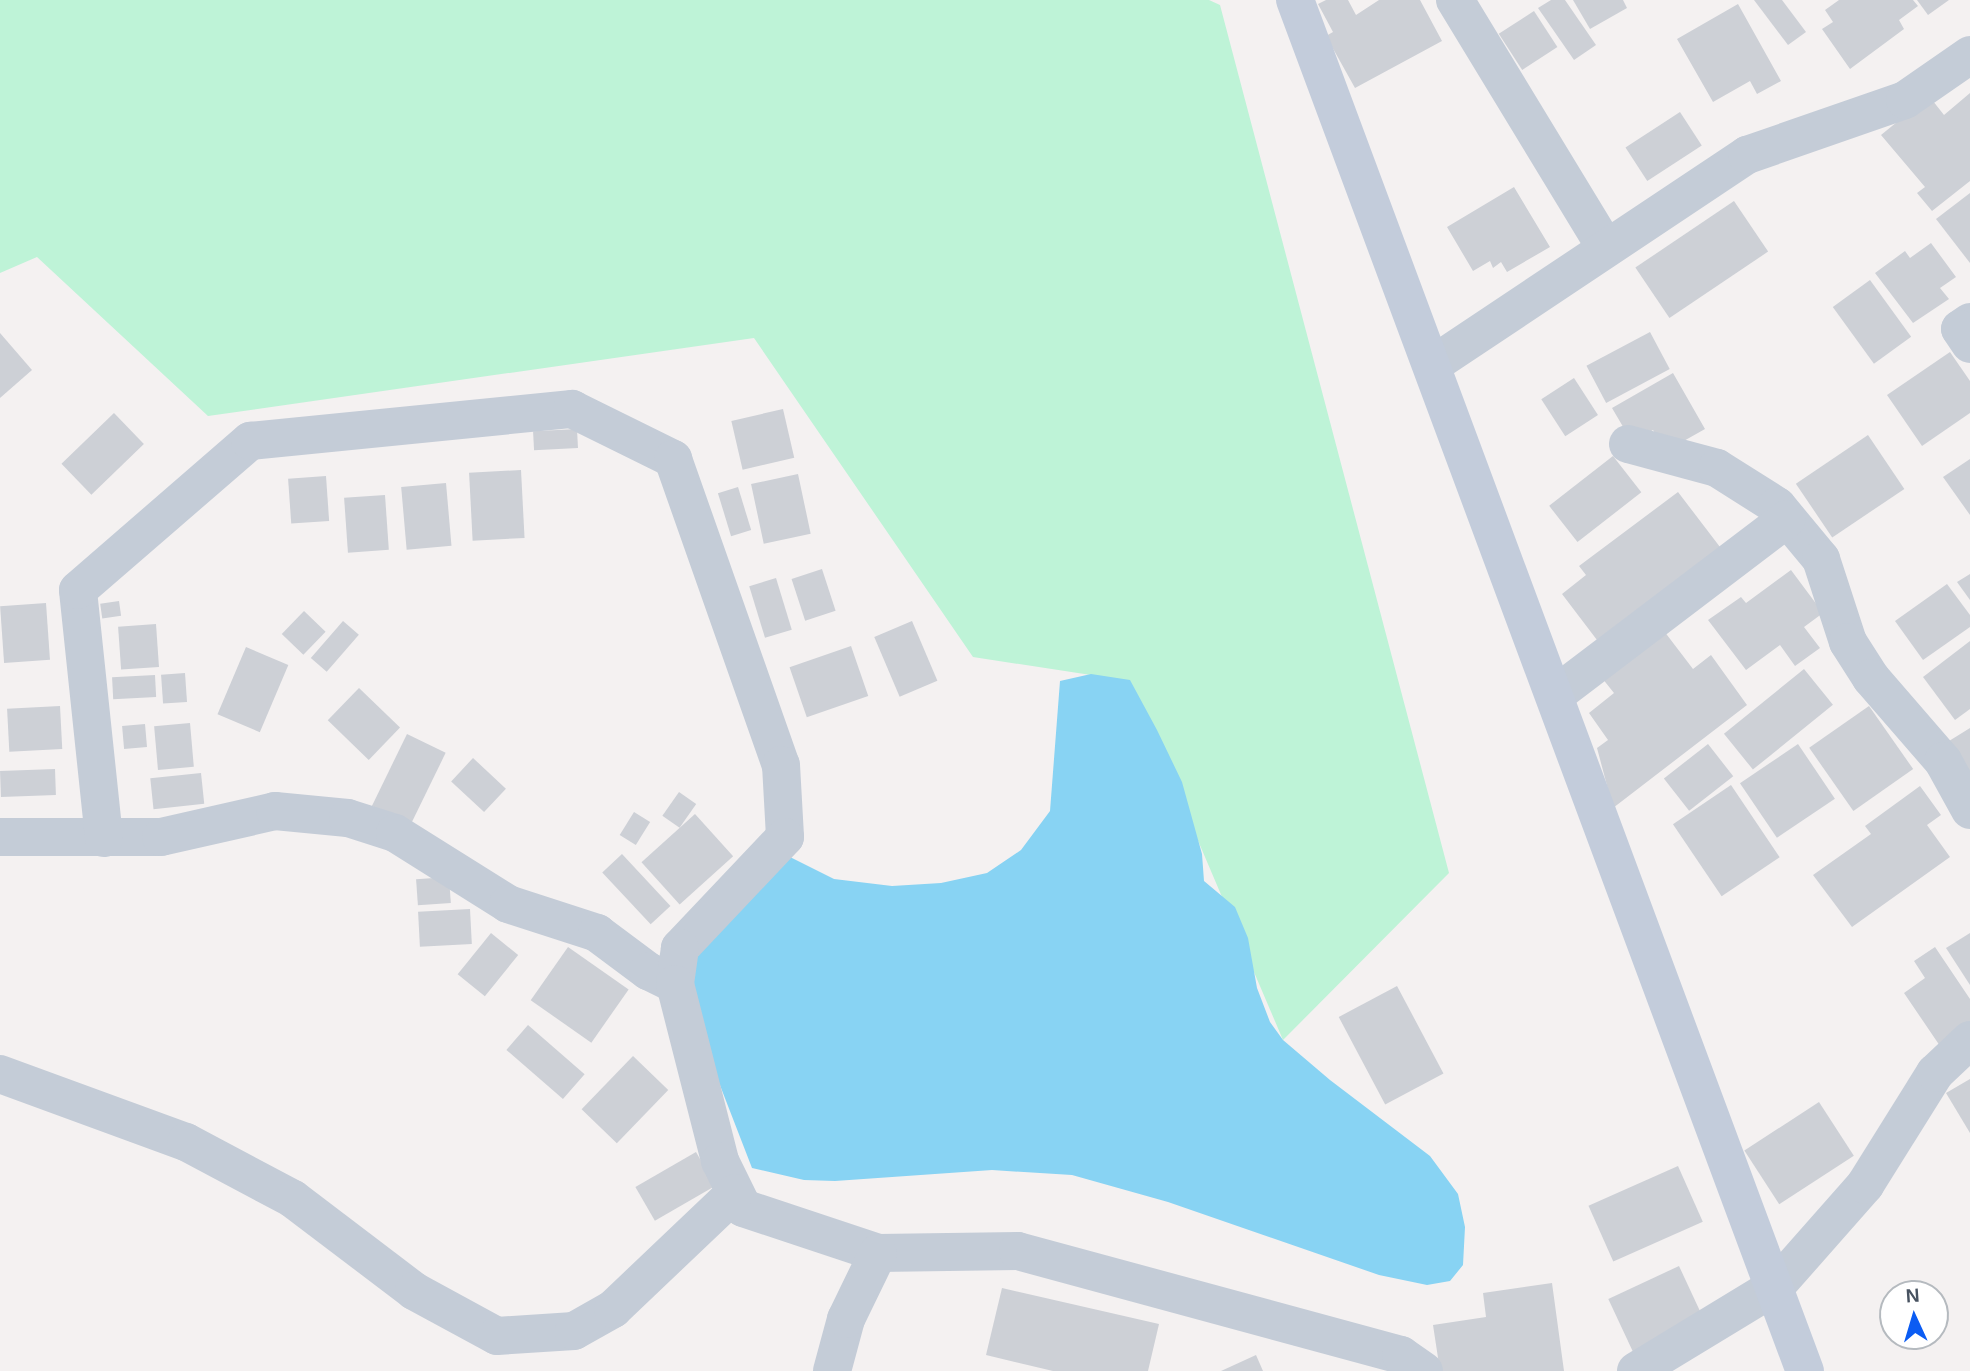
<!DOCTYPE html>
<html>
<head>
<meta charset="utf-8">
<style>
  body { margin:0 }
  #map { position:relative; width:1970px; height:1371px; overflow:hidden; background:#f4f1f1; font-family:Arial,sans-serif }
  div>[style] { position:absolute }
  .green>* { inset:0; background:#bef3d7 }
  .water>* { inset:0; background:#88d3f3 }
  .building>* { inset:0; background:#cdd0d6; transform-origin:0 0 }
  .street>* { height:38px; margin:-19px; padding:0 19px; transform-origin:19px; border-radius:19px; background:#c4ccd7 }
  .secondary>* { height:38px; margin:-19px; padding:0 19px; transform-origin:19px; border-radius:19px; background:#c3ccdb }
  span { translate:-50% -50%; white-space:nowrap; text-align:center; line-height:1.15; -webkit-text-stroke:6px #fff; paint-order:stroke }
  .north { position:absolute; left:1879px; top:1280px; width:70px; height:70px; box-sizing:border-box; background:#fff; border:2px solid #b5babf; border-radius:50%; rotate:356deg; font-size:19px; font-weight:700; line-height:28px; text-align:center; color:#475260 }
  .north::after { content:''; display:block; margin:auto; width:24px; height:32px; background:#0b5cf3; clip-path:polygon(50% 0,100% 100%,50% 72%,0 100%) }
</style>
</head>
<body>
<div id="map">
  <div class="green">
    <div style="clip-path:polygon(0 0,1209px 0,1220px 5px,1449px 873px,1283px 1040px,1130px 681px,973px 657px,754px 338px,208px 416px,37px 257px,0 273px)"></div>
  </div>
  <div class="water">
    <div style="clip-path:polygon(1091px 674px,1130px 680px,1157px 730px,1182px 782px,1202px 854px,1204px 881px,1235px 907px,1248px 938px,1257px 988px,1270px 1022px,1283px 1040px,1330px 1080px,1430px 1156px,1458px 1194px,1465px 1227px,1463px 1265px,1450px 1281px,1427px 1285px,1379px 1275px,1168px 1202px,1072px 1175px,992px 1170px,835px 1181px,804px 1180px,752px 1168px,716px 1075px,685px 957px,784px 854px,834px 879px,892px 886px,941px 883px,987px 873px,1021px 850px,1050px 811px,1060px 681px)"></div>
  </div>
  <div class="building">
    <div style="clip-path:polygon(1326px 0,1348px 0,1356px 15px,1379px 0,1420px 0,1442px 41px,1355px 88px,1326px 36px,1333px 32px,1318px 4px)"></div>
    <div style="clip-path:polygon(1551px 0,1565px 0,1596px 45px,1574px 60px,1538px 8px)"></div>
    <div style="clip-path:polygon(1573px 0,1623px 0,1627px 8px,1590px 29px)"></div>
    <div style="clip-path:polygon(1754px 0,1782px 0,1806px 32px,1788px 45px)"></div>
    <div style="clip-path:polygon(1839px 0,1913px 0,1918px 6px,1899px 20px,1904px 29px,1850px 69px,1822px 29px,1833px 22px,1825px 10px)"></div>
    <div style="clip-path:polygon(1917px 0,1949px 0,1928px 15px)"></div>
    <div style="clip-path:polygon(1738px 4px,1781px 81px,1757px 94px,1750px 81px,1713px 102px,1677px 39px)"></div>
    <div style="left:1534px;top:11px;width:43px;height:42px;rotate:57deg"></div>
    <div style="clip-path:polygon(1970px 93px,1970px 181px,1932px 211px,1917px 193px,1925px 187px,1881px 135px,1929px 96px,1944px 115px)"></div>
    <div style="left:1680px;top:112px;width:40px;height:65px;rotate:57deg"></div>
    <div style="clip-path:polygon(1514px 187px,1550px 247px,1507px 272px,1501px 262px,1493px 268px,1490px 261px,1473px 271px,1447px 227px)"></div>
    <div style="clip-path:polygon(1970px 193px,1970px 263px,1936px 219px)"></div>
    <div style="left:1734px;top:201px;width:61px;height:119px;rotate:56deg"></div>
    <div style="clip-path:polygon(1931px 243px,1956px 277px,1940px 288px,1949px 299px,1913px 323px,1875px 273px,1905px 251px,1910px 258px)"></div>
    <div style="left:1870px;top:280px;width:70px;height:46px;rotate:54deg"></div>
    <div style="left:1650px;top:332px;width:42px;height:72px;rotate:62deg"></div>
    <div style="clip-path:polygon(0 333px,32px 370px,0 398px)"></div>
    <div style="clip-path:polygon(1950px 352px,1970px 381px,1970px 413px,1922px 446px,1887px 395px)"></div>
    <div style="clip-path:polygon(1673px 373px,1705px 429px,1666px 451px,1653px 430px,1632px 442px,1612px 408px)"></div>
    <div style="left:1574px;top:378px;width:44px;height:39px;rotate:57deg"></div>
    <div style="left:783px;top:409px;width:50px;height:53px;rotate:77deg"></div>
    <div style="left:114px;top:413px;width:43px;height:73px;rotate:46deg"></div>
    <div style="left:577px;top:429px;width:19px;height:44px;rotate:87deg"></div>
    <div style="left:1868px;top:435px;width:65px;height:87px;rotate:56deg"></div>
    <div style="left:1613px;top:456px;width:46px;height:81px;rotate:52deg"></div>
    <div style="clip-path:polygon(1970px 459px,1970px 515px,1943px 477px)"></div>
    <div style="left:521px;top:470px;width:68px;height:52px;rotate:87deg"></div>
    <div style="left:798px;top:474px;width:61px;height:48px;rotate:78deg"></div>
    <div style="left:326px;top:476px;width:45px;height:38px;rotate:86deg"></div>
    <div style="left:446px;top:483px;width:63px;height:45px;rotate:85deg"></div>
    <div style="left:738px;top:487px;width:45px;height:21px;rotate:73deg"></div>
    <div style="clip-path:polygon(1678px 492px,1720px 547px,1597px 640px,1562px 594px,1586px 575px,1579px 566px)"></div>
    <div style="left:385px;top:495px;width:55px;height:41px;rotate:86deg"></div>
    <div style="left:822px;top:569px;width:44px;height:32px;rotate:72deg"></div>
    <div style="clip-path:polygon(1791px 570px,1823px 613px,1804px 627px,1820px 648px,1795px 666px,1780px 645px,1746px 670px,1708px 620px,1741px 597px,1746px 603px)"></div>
    <div style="clip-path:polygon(1970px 574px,1970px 600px,1957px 582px)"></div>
    <div style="left:776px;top:578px;width:54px;height:28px;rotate:73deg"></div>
    <div style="clip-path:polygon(1947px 584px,1970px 615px,1970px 627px,1923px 660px,1895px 621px)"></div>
    <div style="left:119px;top:601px;width:15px;height:19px;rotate:82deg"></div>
    <div style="left:46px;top:603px;width:57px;height:46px;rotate:86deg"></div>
    <div style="left:304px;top:611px;width:30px;height:32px;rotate:44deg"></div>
    <div style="left:343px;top:621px;width:21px;height:49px;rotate:41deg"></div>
    <div style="left:912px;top:621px;width:65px;height:41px;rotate:67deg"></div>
    <div style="left:156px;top:624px;width:43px;height:38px;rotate:86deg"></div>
    <div style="clip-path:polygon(1664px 631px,1693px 669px,1711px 655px,1747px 705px,1613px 808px,1597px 748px,1608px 740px,1589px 713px,1614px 693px,1602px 678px)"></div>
    <div style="clip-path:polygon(1970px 641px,1970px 709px,1955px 720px,1923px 677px)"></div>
    <div style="left:851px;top:646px;width:53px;height:65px;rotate:71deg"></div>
    <div style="left:246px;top:647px;width:46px;height:73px;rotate:23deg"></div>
    <div style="left:1804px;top:669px;width:46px;height:103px;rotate:51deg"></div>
    <div style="left:185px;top:673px;width:29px;height:24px;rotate:86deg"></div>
    <div style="left:155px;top:675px;width:22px;height:43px;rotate:87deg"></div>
    <div style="left:359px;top:688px;width:57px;height:45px;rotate:44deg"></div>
    <div style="left:60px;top:706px;width:43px;height:53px;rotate:87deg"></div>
    <div style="left:1869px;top:706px;width:77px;height:73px;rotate:55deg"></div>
    <div style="left:190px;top:723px;width:44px;height:36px;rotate:85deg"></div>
    <div style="left:145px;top:724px;width:23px;height:23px;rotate:85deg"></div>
    <div style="clip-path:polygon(1970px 728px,1970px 792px,1941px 746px)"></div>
    <div style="left:407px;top:734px;width:43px;height:80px;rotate:26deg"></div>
    <div style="left:1708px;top:744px;width:41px;height:56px;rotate:52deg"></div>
    <div style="left:1798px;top:744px;width:66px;height:70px;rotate:56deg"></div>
    <div style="left:473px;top:758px;width:45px;height:32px;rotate:43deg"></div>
    <div style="left:55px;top:769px;width:26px;height:55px;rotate:88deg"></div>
    <div style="left:201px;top:773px;width:31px;height:51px;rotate:84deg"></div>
    <div style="left:1731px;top:785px;width:87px;height:70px;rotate:56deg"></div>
    <div style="clip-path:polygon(1920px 786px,1941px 815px,1927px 825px,1950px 857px,1852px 927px,1813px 875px,1871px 834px,1865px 826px)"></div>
    <div style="left:679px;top:792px;width:21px;height:29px;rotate:35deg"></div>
    <div style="left:634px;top:812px;width:19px;height:27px;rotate:32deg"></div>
    <div style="left:695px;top:814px;width:57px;height:72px;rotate:48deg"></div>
    <div style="left:622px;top:854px;width:71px;height:27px;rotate:47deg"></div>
    <div style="left:449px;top:877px;width:26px;height:33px;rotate:86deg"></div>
    <div style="left:470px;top:909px;width:35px;height:52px;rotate:87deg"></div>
    <div style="left:491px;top:933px;width:35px;height:53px;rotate:39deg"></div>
    <div style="clip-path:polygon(1970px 933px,1970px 985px,1946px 948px)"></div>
    <div style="left:568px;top:947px;width:74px;height:65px;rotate:35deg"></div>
    <div style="clip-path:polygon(1935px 947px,1970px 999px,1970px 1026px,1940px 1046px,1904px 993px,1925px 978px,1914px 961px)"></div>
    <div style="left:1397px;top:986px;width:99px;height:66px;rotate:62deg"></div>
    <div style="left:528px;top:1025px;width:75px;height:33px;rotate:41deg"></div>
    <div style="left:633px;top:1056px;width:49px;height:74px;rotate:44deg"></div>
    <div style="clip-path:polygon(1970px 1079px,1970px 1133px,1946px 1093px)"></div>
    <div style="left:1819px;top:1102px;width:64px;height:89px;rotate:57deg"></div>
    <div style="left:696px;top:1152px;width:39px;height:70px;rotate:60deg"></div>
    <div style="left:1678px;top:1166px;width:61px;height:98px;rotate:66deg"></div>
    <div style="left:1679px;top:1266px;width:60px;height:78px;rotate:65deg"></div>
    <div style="clip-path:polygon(1552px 1283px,1564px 1371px,1440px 1371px,1433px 1325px,1486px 1317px,1483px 1293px)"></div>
    <div style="clip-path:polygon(1002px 1288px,1159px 1324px,1148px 1371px,1053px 1371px,986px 1355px)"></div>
    <div style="clip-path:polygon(1256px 1355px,1263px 1371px,1221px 1371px)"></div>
  </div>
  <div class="street">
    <div style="left:1455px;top:0;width:290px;rotate:58.7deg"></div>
    <div style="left:1970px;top:322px;width:12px;rotate:145deg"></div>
    <div style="left:1960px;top:329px;width:18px;rotate:56deg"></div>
    <div style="left:1432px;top:365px;width:379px;rotate:-33.7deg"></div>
    <div style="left:1747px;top:155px;width:167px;rotate:-19.2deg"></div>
    <div style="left:1905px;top:100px;width:79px;rotate:-34.7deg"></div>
    <div style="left:1628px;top:444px;width:92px;rotate:15.1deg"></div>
    <div style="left:1717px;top:468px;width:71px;rotate:32.3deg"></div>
    <div style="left:1777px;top:506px;width:69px;rotate:50.3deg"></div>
    <div style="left:1821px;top:559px;width:87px;rotate:72deg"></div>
    <div style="left:1848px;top:642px;width:43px;rotate:57.4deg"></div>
    <div style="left:1871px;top:678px;width:110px;rotate:49.1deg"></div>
    <div style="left:1943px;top:761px;width:56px;rotate:61.1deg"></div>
    <div style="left:1555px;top:695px;width:291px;rotate:-37.2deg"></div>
    <div style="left:0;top:837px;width:161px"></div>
    <div style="left:161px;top:837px;width:117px;rotate:-12.8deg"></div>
    <div style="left:275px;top:811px;width:73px;rotate:5.5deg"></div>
    <div style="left:348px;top:818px;width:49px;rotate:17.7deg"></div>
    <div style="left:395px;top:833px;width:133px;rotate:32.1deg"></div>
    <div style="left:508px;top:904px;width:94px;rotate:18deg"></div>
    <div style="left:597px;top:933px;width:64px;rotate:36.7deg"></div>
    <div style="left:648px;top:971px;width:30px;rotate:26deg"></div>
    <div style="left:104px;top:838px;width:249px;rotate:-96deg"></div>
    <div style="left:78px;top:590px;width:228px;rotate:-40.9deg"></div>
    <div style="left:250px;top:441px;width:324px;rotate:-5.7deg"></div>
    <div style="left:572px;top:409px;width:113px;rotate:26.3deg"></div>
    <div style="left:673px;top:459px;width:324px;rotate:70.6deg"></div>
    <div style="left:781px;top:765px;width:72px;rotate:86.8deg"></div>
    <div style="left:785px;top:837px;width:153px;rotate:133.4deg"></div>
    <div style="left:680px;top:948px;width:36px;rotate:98deg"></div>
    <div style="left:675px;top:984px;width:183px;rotate:75.7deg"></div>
    <div style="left:720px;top:1161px;width:52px;rotate:63.9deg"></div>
    <div style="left:743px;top:1208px;width:142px;rotate:18.4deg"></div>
    <div style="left:878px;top:1253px;width:140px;rotate:-0.8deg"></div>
    <div style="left:1018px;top:1251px;width:397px;rotate:15.2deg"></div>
    <div style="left:1401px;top:1355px;width:28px;rotate:35deg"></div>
    <div style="left:0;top:1074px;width:198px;rotate:20.1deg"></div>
    <div style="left:186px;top:1142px;width:121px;rotate:28deg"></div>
    <div style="left:293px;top:1199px;width:152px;rotate:37.2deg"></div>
    <div style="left:414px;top:1291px;width:94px;rotate:28.5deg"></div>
    <div style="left:497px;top:1336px;width:77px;rotate:-3.7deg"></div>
    <div style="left:574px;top:1331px;width:45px;rotate:-29.4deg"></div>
    <div style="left:613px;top:1309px;width:168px;rotate:-43.6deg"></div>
    <div style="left:832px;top:1371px;width:54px;rotate:-74.9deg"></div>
    <div style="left:846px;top:1319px;width:73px;rotate:-64.1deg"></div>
    <div style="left:1636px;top:1371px;width:164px;rotate:-31.3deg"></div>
    <div style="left:1776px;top:1286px;width:135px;rotate:-48.6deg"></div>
    <div style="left:1865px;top:1185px;width:132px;rotate:-58deg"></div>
    <div style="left:1935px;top:1073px;width:48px;rotate:-43.3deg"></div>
  </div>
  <div class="secondary">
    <div style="left:1295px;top:0;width:1463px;rotate:69.6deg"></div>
  </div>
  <div class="north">N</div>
</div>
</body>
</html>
